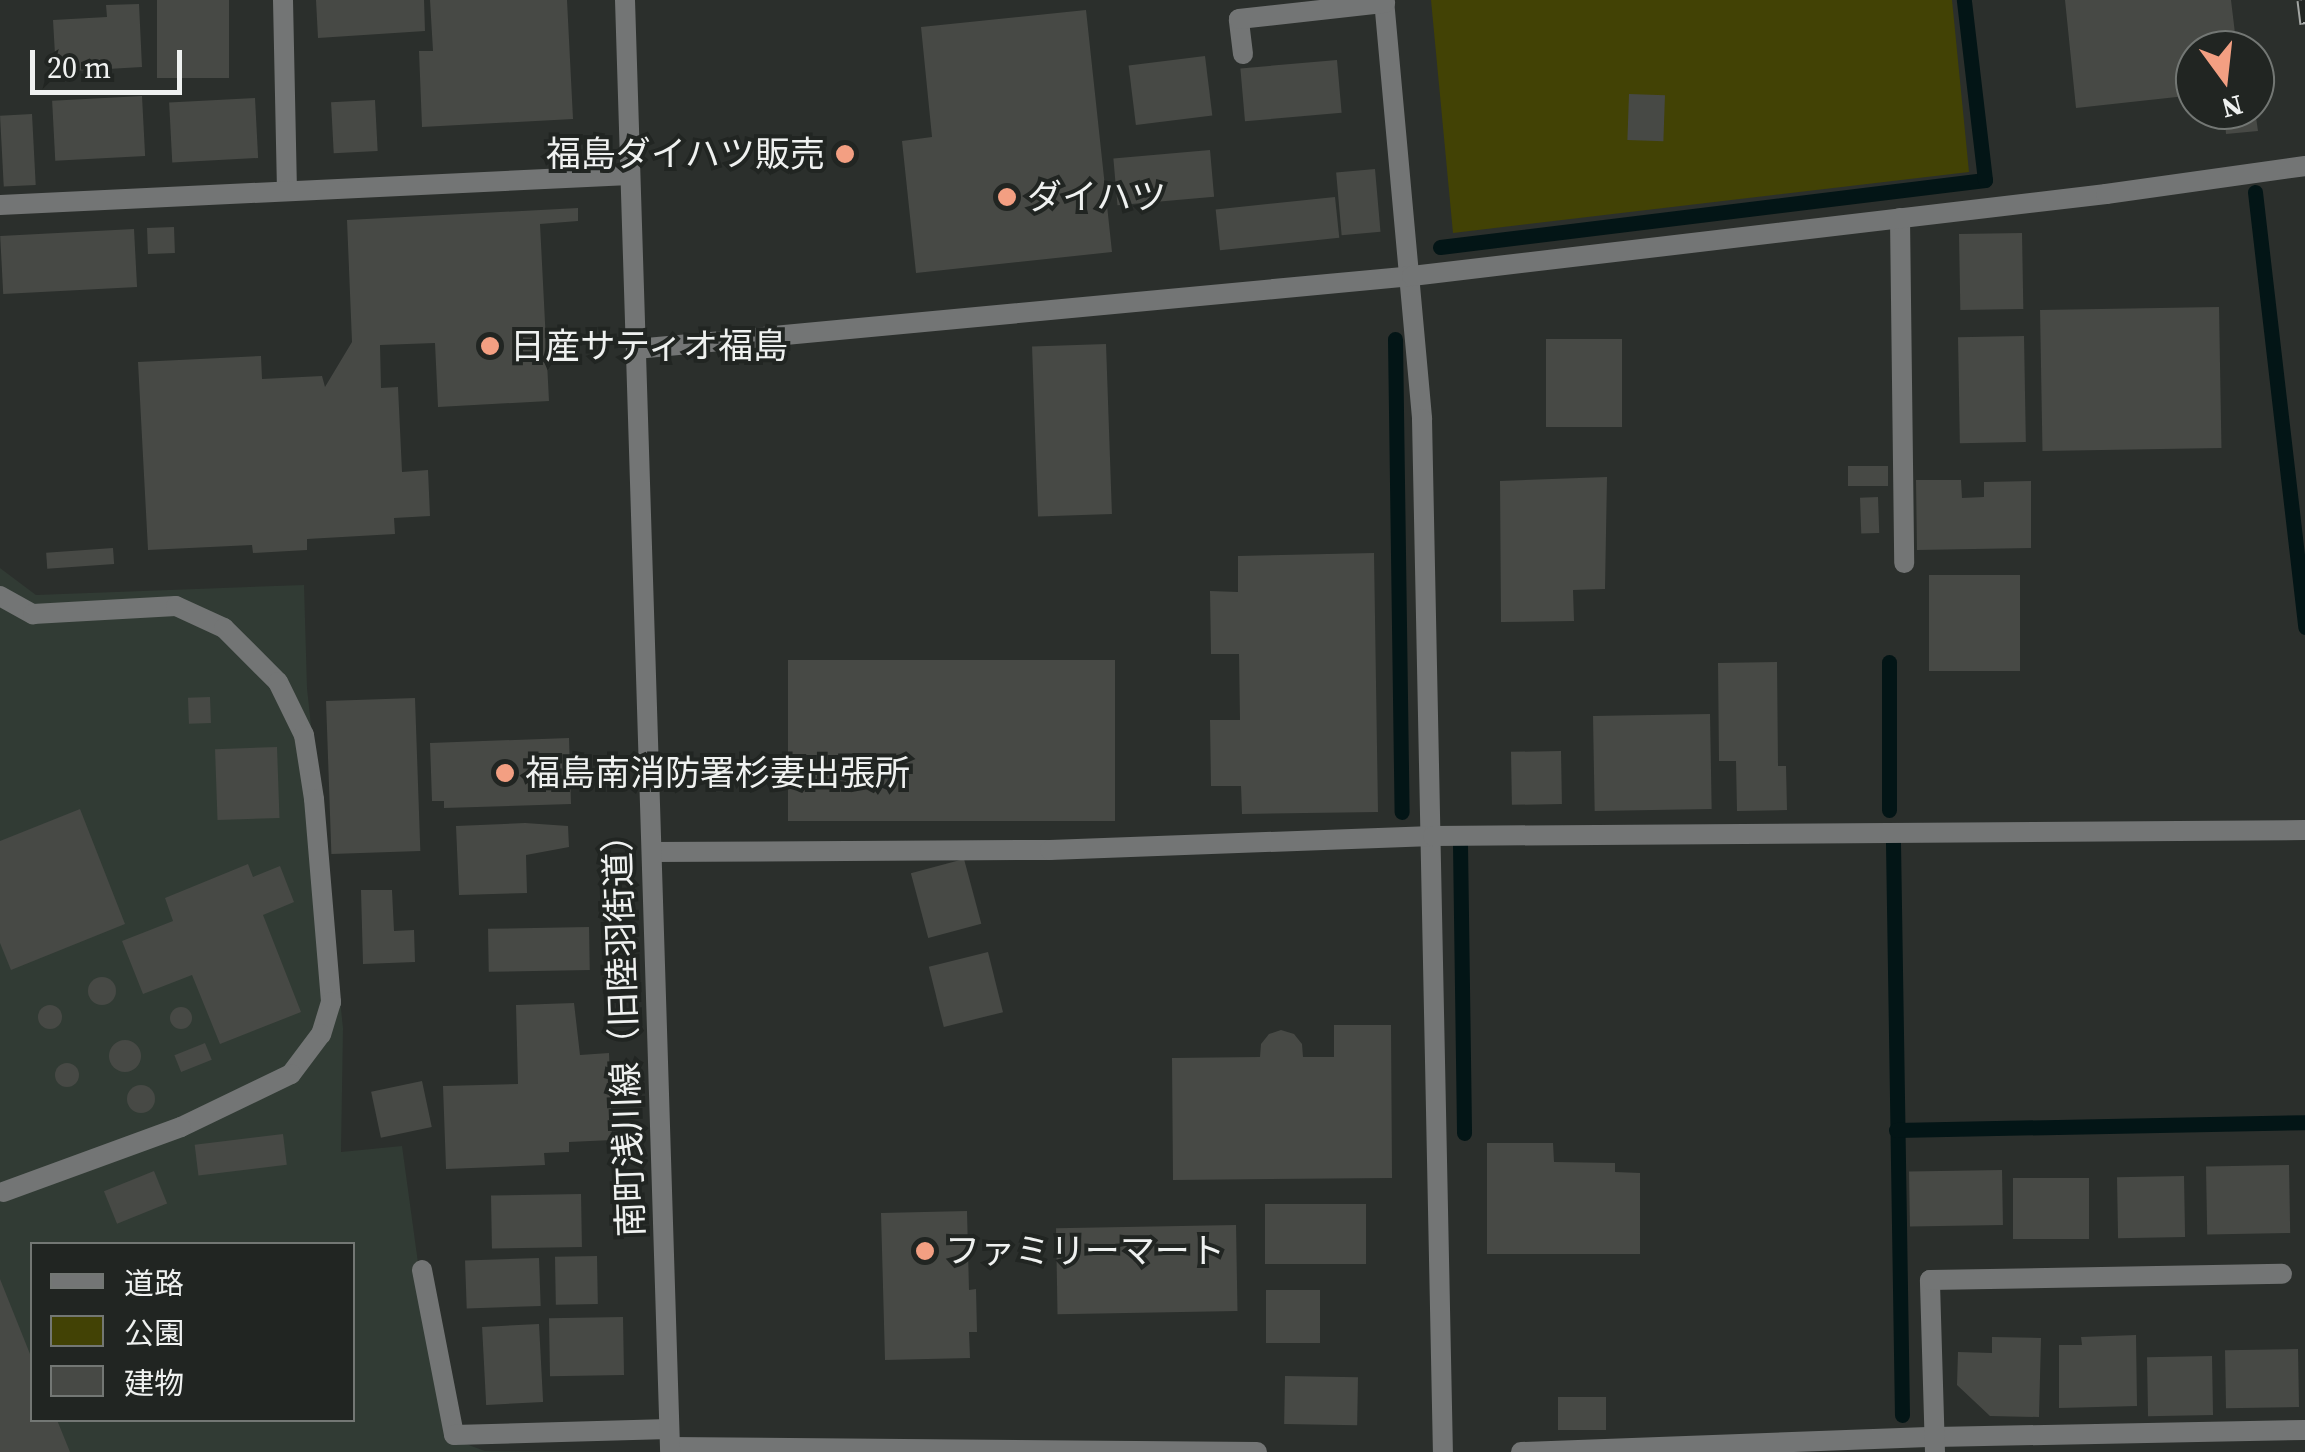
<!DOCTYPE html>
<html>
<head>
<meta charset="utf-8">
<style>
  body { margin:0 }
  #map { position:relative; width:2305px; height:1452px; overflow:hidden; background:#2b2f2c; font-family:"Source Serif 4","Noto Sans JP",serif }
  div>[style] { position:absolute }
  .built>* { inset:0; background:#313b34 }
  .green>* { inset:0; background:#424205 }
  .stream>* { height:15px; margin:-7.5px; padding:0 7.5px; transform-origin:7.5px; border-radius:7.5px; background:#031516 }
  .building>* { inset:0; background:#474945; transform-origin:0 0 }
  .round { border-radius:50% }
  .service>* { height:20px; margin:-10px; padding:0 10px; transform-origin:10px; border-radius:10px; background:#737575 }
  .minor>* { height:20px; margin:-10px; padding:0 10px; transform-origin:10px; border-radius:10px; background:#737575 }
  .tertiary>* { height:20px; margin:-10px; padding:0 10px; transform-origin:10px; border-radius:10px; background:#737575 }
  .rail>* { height:11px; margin-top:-5.5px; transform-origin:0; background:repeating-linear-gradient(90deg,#212522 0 22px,#a3a6a4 0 44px); box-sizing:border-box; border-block:2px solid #a3a6a4 }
  .dots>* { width:28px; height:28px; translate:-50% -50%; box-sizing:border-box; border:5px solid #212522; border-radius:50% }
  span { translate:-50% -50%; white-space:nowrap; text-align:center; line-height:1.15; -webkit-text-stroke:8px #212522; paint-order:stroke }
  .poi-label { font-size:35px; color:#eff1f0 }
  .right { translate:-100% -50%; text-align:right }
  .left { translate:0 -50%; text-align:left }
  .street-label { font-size:35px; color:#eff1f0 }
  .legend { position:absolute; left:30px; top:1242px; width:325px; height:180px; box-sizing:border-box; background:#212522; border:2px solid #737774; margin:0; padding:12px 18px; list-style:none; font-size:30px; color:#eff1f0 }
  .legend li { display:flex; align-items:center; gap:20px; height:50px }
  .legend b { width:50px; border:2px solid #737774 }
  .north { position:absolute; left:2175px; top:30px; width:100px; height:100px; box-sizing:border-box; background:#212522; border:2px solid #737774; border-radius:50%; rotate:165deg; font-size:28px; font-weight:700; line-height:40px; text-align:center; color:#eff1f0 }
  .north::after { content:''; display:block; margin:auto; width:35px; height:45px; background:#f39f82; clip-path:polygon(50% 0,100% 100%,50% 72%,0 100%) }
  .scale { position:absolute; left:30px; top:50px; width:152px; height:45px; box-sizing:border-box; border:5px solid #eff1f0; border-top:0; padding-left:12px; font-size:30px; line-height:35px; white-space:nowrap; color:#eff1f0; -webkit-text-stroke:8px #212522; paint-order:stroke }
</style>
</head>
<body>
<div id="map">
  <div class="built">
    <div style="clip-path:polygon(evenodd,0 568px,36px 595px,304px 585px,307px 688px,343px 1028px,341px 1152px,402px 1146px,432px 1365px,455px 1440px,485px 1451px,637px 1452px,0 1452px,0 568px,32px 1244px,352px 1244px,352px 1420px,32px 1420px,32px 1244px)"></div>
  </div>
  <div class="green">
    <div style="clip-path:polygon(1431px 0,1952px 0,1969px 172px,1453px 233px)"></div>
  </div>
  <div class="stream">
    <div style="left:2255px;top:192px;width:438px;rotate:83.4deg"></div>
    <div style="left:1440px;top:247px;width:549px;rotate:-7.01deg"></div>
    <div style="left:1985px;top:180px;width:181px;rotate:-96.7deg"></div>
    <div style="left:1395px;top:339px;width:473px;rotate:89.2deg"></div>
    <div style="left:1889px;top:662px;width:148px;rotate:90deg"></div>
    <div style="left:1893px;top:843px;width:572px;rotate:89.1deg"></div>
    <div style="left:1460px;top:844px;width:289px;rotate:89.2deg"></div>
    <div style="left:1896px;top:1130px;width:409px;rotate:-1.1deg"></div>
  </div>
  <div class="building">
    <div style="left:157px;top:0;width:72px;height:78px"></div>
    <div style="clip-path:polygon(316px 0,424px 0,425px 31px,318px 38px)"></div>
    <div style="clip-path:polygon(430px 0,567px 0,573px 119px,422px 127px,419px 51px,433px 51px)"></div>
    <div style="clip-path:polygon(2065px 0,2231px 0,2237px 50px,2195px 50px,2195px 95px,2076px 108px)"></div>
    <div style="clip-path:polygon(139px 4px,142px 67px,56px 72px,53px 20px,107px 17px,106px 5px)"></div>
    <div style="clip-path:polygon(1086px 10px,1112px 252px,916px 273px,902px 141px,932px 137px,921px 27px)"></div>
    <div style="left:1205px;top:56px;width:60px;height:77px;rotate:83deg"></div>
    <div style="left:1337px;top:60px;width:53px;height:97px;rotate:85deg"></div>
    <div style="left:1629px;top:94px;width:36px;height:46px;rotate:2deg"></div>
    <div style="left:142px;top:96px;width:60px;height:90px;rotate:87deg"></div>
    <div style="left:255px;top:98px;width:60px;height:86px;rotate:87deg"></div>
    <div style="left:375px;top:100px;width:51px;height:44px;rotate:87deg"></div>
    <div style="clip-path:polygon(2224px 110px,2255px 110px,2258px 131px,2226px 134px)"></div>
    <div style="left:32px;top:114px;width:71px;height:32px;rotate:87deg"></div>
    <div style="left:1210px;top:150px;width:47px;height:97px;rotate:85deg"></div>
    <div style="left:1375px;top:169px;width:63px;height:39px;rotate:85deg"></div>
    <div style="left:1335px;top:197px;width:41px;height:120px;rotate:84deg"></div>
    <div style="clip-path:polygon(578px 208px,578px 221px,540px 224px,549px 401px,438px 407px,435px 343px,380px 345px,381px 388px,398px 387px,402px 472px,428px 470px,430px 516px,394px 518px,395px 534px,307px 539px,307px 550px,253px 553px,252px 545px,148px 550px,138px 362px,261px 356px,262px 379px,322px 376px,325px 387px,352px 342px,347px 220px)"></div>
    <div style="left:174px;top:227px;width:26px;height:27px;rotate:88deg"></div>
    <div style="left:134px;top:229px;width:58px;height:134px;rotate:87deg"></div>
    <div style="left:2022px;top:233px;width:76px;height:63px;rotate:89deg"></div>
    <div style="left:2219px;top:307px;width:141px;height:179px;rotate:89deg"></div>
    <div style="left:2024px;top:336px;width:106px;height:66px;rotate:89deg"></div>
    <div style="left:1546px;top:339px;width:76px;height:88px"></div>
    <div style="left:1106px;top:344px;width:170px;height:74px;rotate:88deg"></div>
    <div style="left:1888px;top:466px;width:20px;height:40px;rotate:90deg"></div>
    <div style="clip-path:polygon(1607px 477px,1605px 589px,1573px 590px,1574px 621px,1501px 622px,1500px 481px)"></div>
    <div style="clip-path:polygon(1916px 480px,1961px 480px,1962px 498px,1984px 497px,1984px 482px,2031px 481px,2031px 548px,1917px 550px)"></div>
    <div style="left:1878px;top:497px;width:36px;height:18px;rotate:88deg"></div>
    <div style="left:113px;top:548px;width:16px;height:67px;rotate:86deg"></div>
    <div style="clip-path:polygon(1374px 553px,1378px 812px,1242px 814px,1241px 786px,1211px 786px,1210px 720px,1240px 720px,1239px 654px,1211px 654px,1210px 591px,1238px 592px,1238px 556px)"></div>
    <div style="left:1929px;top:575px;width:91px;height:96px"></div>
    <div style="left:788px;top:660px;width:327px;height:161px"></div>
    <div style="clip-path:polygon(1777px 662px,1778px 766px,1786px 766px,1787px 810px,1737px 811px,1736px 761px,1719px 761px,1718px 663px)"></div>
    <div style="left:210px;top:697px;width:26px;height:22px;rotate:88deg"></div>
    <div style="left:415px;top:698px;width:153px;height:89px;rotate:88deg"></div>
    <div style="left:1710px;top:714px;width:95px;height:117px;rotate:89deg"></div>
    <div style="clip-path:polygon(569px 738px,571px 804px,444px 808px,444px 801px,432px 801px,430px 743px)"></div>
    <div style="left:277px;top:747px;width:71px;height:62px;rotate:88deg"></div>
    <div style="left:1561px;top:751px;width:53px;height:50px;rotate:89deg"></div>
    <div style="clip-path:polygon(80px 809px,125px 924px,11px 970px,0 943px,0 841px)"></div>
    <div style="clip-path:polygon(525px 823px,568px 826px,569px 847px,526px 855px,527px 893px,459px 895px,456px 826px)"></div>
    <div style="left:964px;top:859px;width:67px;height:55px;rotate:75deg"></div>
    <div style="clip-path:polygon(248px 864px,253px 877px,280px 866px,294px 902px,263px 915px,301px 1012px,220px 1044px,192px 975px,143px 994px,122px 941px,173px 921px,165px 898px)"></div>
    <div style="clip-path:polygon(361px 890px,392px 890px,394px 931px,414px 930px,415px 962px,363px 964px)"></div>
    <div style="left:589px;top:927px;width:43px;height:101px;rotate:89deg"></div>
    <div style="left:988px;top:952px;width:62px;height:61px;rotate:76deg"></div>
    <div class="round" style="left:88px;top:977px;width:28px;height:28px"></div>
    <div style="clip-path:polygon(574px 1003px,580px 1055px,609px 1053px,612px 1140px,569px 1142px,569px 1152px,544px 1153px,545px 1165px,446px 1169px,443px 1086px,518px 1084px,516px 1005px)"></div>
    <div class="round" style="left:38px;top:1005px;width:24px;height:24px"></div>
    <div class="round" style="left:170px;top:1007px;width:22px;height:22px"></div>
    <div style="clip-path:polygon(1334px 1025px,1391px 1025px,1392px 1178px,1173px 1180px,1172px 1058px,1260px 1057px,1261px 1044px,1269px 1034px,1281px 1030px,1294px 1034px,1302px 1044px,1303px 1057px,1334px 1057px)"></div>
    <div class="round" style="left:109px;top:1040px;width:32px;height:32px"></div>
    <div style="left:205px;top:1043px;width:18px;height:33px;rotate:68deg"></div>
    <div class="round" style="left:55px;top:1063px;width:24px;height:24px"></div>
    <div style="left:422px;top:1081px;width:47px;height:52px;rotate:78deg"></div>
    <div class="round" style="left:127px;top:1085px;width:28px;height:28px"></div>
    <div style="left:283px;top:1134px;width:31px;height:89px;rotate:83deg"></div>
    <div style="clip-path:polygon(1487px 1143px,1553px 1143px,1554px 1162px,1615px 1163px,1615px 1172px,1640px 1173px,1640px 1254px,1487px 1254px)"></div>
    <div style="left:2289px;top:1165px;width:68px;height:83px;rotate:89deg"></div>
    <div style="left:2002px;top:1170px;width:55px;height:93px;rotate:89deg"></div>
    <div style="left:154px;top:1171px;width:35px;height:54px;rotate:68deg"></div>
    <div style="left:2184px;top:1176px;width:61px;height:67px;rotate:89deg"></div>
    <div style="left:2089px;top:1178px;width:61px;height:76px;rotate:90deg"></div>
    <div style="left:581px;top:1194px;width:53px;height:90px;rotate:89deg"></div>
    <div style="left:1366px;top:1204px;width:60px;height:101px;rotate:90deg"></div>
    <div style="clip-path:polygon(967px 1211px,969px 1290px,976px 1289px,977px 1332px,969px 1332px,970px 1358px,885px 1360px,881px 1213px)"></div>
    <div style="left:1236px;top:1225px;width:86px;height:180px;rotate:89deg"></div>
    <div style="left:597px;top:1256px;width:48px;height:42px;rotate:89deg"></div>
    <div style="left:539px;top:1258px;width:48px;height:74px;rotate:88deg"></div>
    <div style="clip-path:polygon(0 1279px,32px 1359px,32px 1420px,57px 1420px,70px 1452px,0 1452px)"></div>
    <div style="left:1266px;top:1290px;width:54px;height:53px"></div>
    <div style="left:623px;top:1317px;width:58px;height:74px;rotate:89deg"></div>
    <div style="left:539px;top:1324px;width:78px;height:57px;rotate:87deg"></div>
    <div style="clip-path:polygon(2136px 1335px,2137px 1406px,2059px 1408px,2059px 1345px,2082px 1345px,2081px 1337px)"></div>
    <div style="clip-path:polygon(1992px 1337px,2041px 1338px,2039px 1417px,1990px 1416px,1957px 1385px,1958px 1352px,1992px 1353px)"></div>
    <div style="left:2298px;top:1349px;width:58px;height:73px;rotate:89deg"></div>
    <div style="left:2212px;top:1356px;width:59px;height:65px;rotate:89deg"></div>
    <div style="left:1285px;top:1376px;width:73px;height:48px;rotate:1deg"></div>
    <div style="left:1606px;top:1397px;width:33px;height:48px;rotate:90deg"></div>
  </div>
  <div class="service">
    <div style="left:0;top:596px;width:38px;rotate:29deg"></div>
    <div style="left:33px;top:614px;width:143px;rotate:-3.2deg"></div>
    <div style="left:176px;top:606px;width:53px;rotate:24.6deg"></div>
    <div style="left:224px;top:628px;width:76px;rotate:45deg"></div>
    <div style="left:278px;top:682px;width:59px;rotate:63.9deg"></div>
    <div style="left:304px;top:735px;width:65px;rotate:81.1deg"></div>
    <div style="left:314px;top:799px;width:204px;rotate:85.2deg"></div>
    <div style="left:331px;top:1002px;width:34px;rotate:107deg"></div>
    <div style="left:321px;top:1034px;width:50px;rotate:126.9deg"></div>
    <div style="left:291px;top:1074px;width:122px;rotate:154.3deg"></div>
    <div style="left:181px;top:1127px;width:189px;rotate:159.9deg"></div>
    <div style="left:422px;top:1270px;width:168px;rotate:79deg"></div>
    <div style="left:454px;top:1435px;width:215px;rotate:-1.6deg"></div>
  </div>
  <div class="minor">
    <div style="left:283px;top:0;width:191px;rotate:88.8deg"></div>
    <div style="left:1384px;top:0;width:421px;rotate:84.8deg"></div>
    <div style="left:1422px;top:419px;width:1033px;rotate:88.84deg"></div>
    <div style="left:1243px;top:54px;width:35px;rotate:-97deg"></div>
    <div style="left:1239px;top:19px;width:147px;rotate:-6.3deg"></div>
    <div style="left:0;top:205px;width:630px;rotate:-2.73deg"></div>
    <div style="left:1900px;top:218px;width:345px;rotate:89.3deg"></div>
    <div style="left:636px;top:349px;width:779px;rotate:-5.37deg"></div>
    <div style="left:1412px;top:276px;width:699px;rotate:-6.74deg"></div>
    <div style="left:2106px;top:194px;width:201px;rotate:-8deg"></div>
    <div style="left:652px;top:852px;width:398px;rotate:-0.3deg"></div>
    <div style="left:1050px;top:850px;width:383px;rotate:-2.1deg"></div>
    <div style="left:1433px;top:836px;width:872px;rotate:-0.39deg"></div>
    <div style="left:670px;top:1447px;width:587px;rotate:0.49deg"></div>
    <div style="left:1521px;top:1452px;width:414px;rotate:-2.1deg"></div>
    <div style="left:1935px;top:1437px;width:370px;rotate:-1.1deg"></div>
    <div style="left:1935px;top:1452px;width:172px;rotate:-91.7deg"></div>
    <div style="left:1930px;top:1280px;width:352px;rotate:-1deg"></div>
  </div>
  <div class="tertiary">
    <div style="left:625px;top:0;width:1453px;rotate:88.22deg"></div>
  </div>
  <div class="rail">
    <div style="left:2302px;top:0;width:24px;rotate:83deg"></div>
  </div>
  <div class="dots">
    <div style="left:845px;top:154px;background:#f39f82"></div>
    <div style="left:1007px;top:197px;background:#f39f82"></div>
    <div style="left:490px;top:346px;background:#f39f82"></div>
    <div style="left:505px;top:773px;background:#f39f82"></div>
    <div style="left:925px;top:1251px;background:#f39f82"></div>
  </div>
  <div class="poi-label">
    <span class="right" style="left:825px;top:154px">福島ダイハツ販売</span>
    <span class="left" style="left:1027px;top:197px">ダイハツ</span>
    <span class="left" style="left:510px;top:346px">日産サティオ福島</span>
    <span class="left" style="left:525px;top:773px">福島南消防署杉妻出張所</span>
    <span class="left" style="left:945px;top:1251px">ファミリーマート</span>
  </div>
  <div class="street-label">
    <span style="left:624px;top:1027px;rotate:-92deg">南町浅川線（旧陸羽街道）</span>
  </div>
  <ul class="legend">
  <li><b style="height:12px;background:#737575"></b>道路</li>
  <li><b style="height:28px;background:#424205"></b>公園</li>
  <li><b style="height:28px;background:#474945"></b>建物</li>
  </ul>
  <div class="north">N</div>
  <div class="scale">20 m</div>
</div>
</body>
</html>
